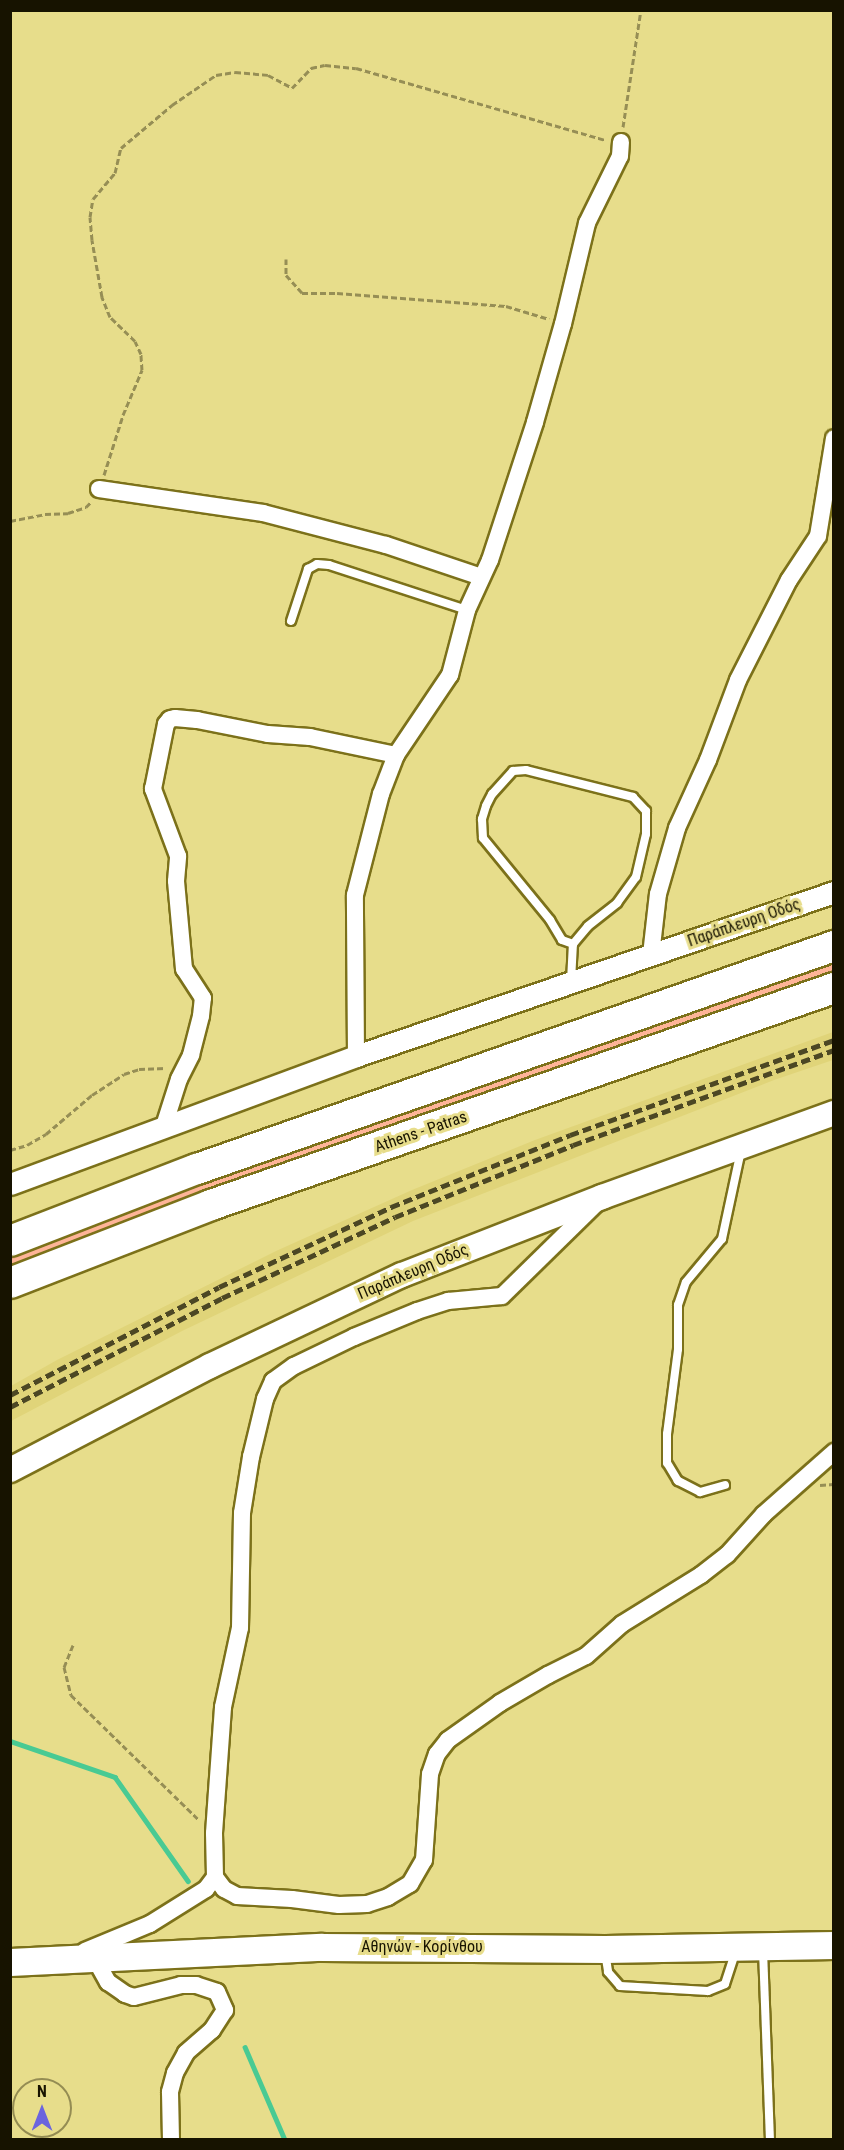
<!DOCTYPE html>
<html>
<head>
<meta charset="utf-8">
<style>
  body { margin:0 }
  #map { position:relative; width:844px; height:2150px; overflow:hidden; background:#e7dd8b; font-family:"Roboto Condensed",sans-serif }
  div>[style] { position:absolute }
  .built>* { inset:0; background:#e0d479 }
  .green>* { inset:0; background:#feb497 }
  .stream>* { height:4.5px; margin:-2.25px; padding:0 2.25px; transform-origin:2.25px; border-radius:2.25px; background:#49ca93 }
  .path>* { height:3px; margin-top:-1.5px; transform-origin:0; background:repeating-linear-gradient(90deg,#968e55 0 6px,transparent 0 9px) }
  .roads { filter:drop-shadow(2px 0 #7c711a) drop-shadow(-2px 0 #7c711a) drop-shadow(0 2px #7c711a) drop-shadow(0 -2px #7c711a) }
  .service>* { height:8px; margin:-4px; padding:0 4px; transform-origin:4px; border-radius:4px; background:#fff }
  .minor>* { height:16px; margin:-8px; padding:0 8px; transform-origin:8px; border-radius:8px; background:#fff }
  .tertiary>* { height:21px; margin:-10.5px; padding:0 10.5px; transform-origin:10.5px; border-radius:10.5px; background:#fff }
  .secondary>* { height:24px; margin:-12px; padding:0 12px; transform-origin:12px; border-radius:12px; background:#fff }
  .primary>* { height:27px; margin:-13.5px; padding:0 13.5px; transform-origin:13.5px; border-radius:13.5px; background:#fff }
  .motorway>* { height:30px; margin:-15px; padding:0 15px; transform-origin:15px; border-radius:15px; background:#fff }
  .rail>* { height:4.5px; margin-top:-2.25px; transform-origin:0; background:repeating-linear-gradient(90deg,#4c4724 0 9px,transparent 0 13.5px) }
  span { translate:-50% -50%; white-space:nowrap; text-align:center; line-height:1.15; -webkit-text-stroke:6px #e7dd8b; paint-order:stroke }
  .street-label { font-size:16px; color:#171300 }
  .frame { position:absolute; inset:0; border:12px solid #171300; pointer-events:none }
  .north { position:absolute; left:12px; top:2078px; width:60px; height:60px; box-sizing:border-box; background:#e7dd8b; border:2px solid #948c53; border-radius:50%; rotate:0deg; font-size:16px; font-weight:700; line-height:24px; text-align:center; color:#171300 }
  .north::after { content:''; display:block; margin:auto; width:21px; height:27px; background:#6b64de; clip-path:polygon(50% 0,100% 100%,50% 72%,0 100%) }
</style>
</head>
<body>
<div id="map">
  <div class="built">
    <div style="clip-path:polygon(833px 1032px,833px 1060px,774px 1080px,413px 1221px,182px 1331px,11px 1421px,11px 1386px,57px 1360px,276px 1251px,412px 1190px,535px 1140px)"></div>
  </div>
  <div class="green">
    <div style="clip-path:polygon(833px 963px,833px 972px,205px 1192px,11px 1267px,11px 1258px,141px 1206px)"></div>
  </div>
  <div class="stream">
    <div style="left:10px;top:1741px;width:111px;rotate:18.9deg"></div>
    <div style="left:115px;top:1777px;width:127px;rotate:54.9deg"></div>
    <div style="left:245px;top:2047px;width:101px;rotate:66.7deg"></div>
  </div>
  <div class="path">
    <div style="left:623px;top:127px;width:118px;rotate:-81.3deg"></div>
    <div style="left:286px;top:259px;width:16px;rotate:90deg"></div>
    <div style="left:286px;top:275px;width:24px;rotate:48deg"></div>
    <div style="left:302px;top:293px;width:35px"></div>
    <div style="left:337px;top:293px;width:169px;rotate:4.4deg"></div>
    <div style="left:506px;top:306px;width:45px;rotate:16.8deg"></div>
    <div style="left:104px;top:475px;width:63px;rotate:-72.4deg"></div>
    <div style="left:123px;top:415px;width:49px;rotate:-67.1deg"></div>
    <div style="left:142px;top:370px;width:16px;rotate:-94deg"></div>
    <div style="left:141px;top:354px;width:14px;rotate:-115deg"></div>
    <div style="left:135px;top:341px;width:35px;rotate:-136deg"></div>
    <div style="left:110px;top:317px;width:22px;rotate:-112deg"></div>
    <div style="left:102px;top:297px;width:58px;rotate:-100deg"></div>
    <div style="left:92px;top:240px;width:23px;rotate:-95deg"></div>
    <div style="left:90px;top:217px;width:18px;rotate:-81deg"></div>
    <div style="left:93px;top:199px;width:34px;rotate:-50deg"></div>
    <div style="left:115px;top:173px;width:26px;rotate:-77deg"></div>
    <div style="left:121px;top:148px;width:67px;rotate:-40.1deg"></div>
    <div style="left:172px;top:105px;width:53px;rotate:-34.3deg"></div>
    <div style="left:216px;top:75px;width:19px;rotate:-9deg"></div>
    <div style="left:235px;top:72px;width:33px;rotate:5deg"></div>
    <div style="left:268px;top:75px;width:27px;rotate:28deg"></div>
    <div style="left:292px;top:88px;width:28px;rotate:-46deg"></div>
    <div style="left:311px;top:68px;width:14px;rotate:-12deg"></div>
    <div style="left:325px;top:65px;width:31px;rotate:6deg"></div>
    <div style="left:356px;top:68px;width:260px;rotate:16.1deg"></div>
    <div style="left:10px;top:521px;width:36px;rotate:-11deg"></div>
    <div style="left:45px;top:514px;width:23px;rotate:-2deg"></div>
    <div style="left:68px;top:513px;width:19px;rotate:-18deg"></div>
    <div style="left:86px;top:507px;width:7px;rotate:-45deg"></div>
    <div style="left:10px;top:1150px;width:18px;rotate:-16deg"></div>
    <div style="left:27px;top:1145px;width:22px;rotate:-30deg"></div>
    <div style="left:46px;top:1134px;width:60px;rotate:-40.3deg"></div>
    <div style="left:92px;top:1095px;width:38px;rotate:-33deg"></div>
    <div style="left:124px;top:1074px;width:16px;rotate:-18deg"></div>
    <div style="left:139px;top:1069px;width:27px;rotate:-2deg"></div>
    <div style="left:820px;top:1485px;width:14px;rotate:-4deg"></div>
    <div style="left:73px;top:1645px;width:24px;rotate:112deg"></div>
    <div style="left:64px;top:1667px;width:29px;rotate:76deg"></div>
    <div style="left:71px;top:1695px;width:180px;rotate:44.3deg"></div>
  </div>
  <div class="roads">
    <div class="service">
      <div style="left:291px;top:621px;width:55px;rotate:-71.9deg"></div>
      <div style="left:308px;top:569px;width:10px;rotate:-29deg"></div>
      <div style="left:317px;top:564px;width:12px;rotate:5deg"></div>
      <div style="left:329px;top:565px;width:145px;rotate:18.1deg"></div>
      <div style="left:571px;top:981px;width:37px;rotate:-87deg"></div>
      <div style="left:573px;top:944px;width:23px;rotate:-50deg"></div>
      <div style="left:588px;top:926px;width:37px;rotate:-38deg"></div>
      <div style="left:617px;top:903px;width:32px;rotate:-54deg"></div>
      <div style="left:636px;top:877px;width:44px;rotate:-76.9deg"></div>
      <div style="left:646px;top:834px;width:23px;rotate:-90deg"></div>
      <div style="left:646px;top:811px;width:19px;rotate:-133deg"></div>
      <div style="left:633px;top:797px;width:110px;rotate:-165.8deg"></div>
      <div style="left:526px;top:770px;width:13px;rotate:176deg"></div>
      <div style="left:513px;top:771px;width:31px;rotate:132deg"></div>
      <div style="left:492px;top:794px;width:13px;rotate:117deg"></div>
      <div style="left:486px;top:806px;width:14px;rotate:107deg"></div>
      <div style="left:482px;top:819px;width:19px;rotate:87deg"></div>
      <div style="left:483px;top:838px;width:106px;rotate:50.7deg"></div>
      <div style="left:550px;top:920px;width:23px;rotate:59deg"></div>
      <div style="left:562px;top:940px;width:12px;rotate:20deg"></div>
      <div style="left:725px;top:1485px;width:26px;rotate:164deg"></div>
      <div style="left:700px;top:1492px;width:25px;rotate:-153deg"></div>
      <div style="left:678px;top:1481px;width:21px;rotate:-121deg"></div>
      <div style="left:667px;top:1463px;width:29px;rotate:-90deg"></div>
      <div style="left:667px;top:1434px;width:86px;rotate:-82.6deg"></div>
      <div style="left:678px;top:1349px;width:44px;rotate:-90deg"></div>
      <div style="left:678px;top:1305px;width:24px;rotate:-71deg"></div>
      <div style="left:686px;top:1282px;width:56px;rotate:-50.1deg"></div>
      <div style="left:722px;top:1239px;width:91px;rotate:-77.9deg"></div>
      <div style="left:763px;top:1950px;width:190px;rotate:87.9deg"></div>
      <div style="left:605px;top:1952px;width:20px;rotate:81deg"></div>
      <div style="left:608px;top:1972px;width:18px;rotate:49deg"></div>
      <div style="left:620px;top:1986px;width:88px;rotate:3.3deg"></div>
      <div style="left:708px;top:1991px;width:18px;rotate:-22deg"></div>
      <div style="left:725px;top:1984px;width:35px;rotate:-72deg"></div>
    </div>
    <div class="minor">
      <div style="left:99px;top:489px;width:166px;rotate:8.3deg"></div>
      <div style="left:263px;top:513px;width:127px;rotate:14.6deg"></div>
      <div style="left:386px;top:545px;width:100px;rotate:18.6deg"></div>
      <div style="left:651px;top:955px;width:61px;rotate:-83.5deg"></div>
      <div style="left:658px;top:894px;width:69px;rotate:-73.9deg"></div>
      <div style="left:677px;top:828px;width:75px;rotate:-65.5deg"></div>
      <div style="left:708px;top:760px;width:85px;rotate:-69.4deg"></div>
      <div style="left:738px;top:680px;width:112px;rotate:-63deg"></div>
      <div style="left:789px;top:580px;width:53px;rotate:-56.6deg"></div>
      <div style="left:818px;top:536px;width:99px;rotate:-80.7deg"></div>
      <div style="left:356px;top:1056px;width:161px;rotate:-90.4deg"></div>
      <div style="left:355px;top:895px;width:104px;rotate:-75.6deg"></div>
      <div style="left:381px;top:794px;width:42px;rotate:-69deg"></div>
      <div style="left:396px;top:755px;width:97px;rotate:-56deg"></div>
      <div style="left:450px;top:675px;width:67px;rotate:-75.3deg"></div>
      <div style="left:467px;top:610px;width:55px;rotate:-65.3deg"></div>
      <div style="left:490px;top:560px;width:145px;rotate:-71.9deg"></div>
      <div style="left:535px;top:422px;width:102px;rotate:-74.1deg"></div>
      <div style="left:563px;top:324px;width:104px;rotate:-76.6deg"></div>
      <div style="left:587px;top:223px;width:75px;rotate:-63.8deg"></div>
      <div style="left:620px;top:156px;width:14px;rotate:-86deg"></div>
      <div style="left:164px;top:1126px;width:49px;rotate:-72.3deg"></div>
      <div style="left:179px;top:1079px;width:27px;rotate:-63deg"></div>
      <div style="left:191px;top:1055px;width:40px;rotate:-75.6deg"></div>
      <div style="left:201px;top:1016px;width:18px;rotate:-84deg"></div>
      <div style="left:203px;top:998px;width:35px;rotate:-123deg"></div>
      <div style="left:184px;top:969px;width:88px;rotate:-95.2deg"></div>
      <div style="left:176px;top:881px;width:25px;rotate:-85deg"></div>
      <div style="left:178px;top:856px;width:72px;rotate:-110.5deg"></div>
      <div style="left:153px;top:789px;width:66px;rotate:-78.7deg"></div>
      <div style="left:166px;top:724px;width:6px;rotate:-51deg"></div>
      <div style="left:170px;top:719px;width:5px;rotate:-11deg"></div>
      <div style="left:175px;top:718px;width:22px;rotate:5deg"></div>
      <div style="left:197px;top:720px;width:72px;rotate:11.2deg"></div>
      <div style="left:268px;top:734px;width:42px;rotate:4.1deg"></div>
      <div style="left:310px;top:737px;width:88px;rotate:11.8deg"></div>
      <div style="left:215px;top:1877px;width:15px;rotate:53deg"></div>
      <div style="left:224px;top:1889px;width:15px;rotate:28deg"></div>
      <div style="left:237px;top:1896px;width:55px;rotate:3.1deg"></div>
      <div style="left:292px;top:1899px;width:47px;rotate:7.3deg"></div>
      <div style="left:339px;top:1905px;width:28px;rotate:-2deg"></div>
      <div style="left:367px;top:1904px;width:22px;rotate:-18deg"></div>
      <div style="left:388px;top:1897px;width:26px;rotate:-31deg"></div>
      <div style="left:410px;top:1884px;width:28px;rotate:-60deg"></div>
      <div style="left:424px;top:1860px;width:86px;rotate:-86deg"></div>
      <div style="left:430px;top:1774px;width:21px;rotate:-71deg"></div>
      <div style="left:437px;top:1754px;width:18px;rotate:-52deg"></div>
      <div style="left:448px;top:1740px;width:64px;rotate:-35.4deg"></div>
      <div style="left:500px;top:1703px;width:56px;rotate:-30.3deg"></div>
      <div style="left:548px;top:1675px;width:42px;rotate:-26.6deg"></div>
      <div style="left:586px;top:1656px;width:48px;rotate:-41.6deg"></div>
      <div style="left:622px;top:1624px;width:93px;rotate:-31.8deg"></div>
      <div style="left:701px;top:1575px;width:33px;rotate:-38deg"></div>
      <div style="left:727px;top:1555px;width:55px;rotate:-47.9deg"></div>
      <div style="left:764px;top:1514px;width:94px;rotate:-41.5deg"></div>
      <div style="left:85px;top:1951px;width:70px;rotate:-22.6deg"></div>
      <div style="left:150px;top:1924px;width:66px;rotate:-32deg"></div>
      <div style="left:206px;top:1889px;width:15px;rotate:-53deg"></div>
      <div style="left:215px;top:1877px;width:44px;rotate:-91.3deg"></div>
      <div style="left:214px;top:1833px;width:126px;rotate:-85.9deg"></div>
      <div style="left:223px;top:1707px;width:81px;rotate:-77.9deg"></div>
      <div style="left:240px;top:1628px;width:115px;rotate:-89deg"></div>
      <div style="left:242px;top:1513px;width:57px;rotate:-80.9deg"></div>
      <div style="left:251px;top:1457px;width:60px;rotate:-76.4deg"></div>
      <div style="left:265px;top:1399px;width:20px;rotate:-66deg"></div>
      <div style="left:273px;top:1381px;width:26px;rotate:-36deg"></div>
      <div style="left:294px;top:1366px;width:67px;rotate:-25.8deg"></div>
      <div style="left:354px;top:1337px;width:68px;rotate:-22.4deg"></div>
      <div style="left:417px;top:1311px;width:33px;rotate:-18deg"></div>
      <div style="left:448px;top:1301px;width:54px;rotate:-5.3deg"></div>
      <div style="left:502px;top:1296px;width:134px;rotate:-44.4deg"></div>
      <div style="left:94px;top:1957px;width:29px;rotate:61deg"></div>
      <div style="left:108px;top:1982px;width:21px;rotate:35deg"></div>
      <div style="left:125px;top:1994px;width:9px;rotate:18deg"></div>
      <div style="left:134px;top:1997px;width:49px;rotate:-14.3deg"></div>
      <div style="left:181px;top:1985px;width:15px"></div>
      <div style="left:196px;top:1985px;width:22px;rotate:18deg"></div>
      <div style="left:217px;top:1992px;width:20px;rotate:66deg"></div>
      <div style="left:225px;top:2010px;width:24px;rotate:123deg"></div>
      <div style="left:212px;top:2030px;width:35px;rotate:139deg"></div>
      <div style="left:186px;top:2053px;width:23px;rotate:119deg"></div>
      <div style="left:175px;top:2073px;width:20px;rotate:105deg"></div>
      <div style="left:170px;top:2092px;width:48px;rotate:88.8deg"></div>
    </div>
    <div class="tertiary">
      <div style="left:10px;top:1184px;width:369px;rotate:-20.3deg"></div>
      <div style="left:356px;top:1056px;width:505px;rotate:-18.94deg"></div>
    </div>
    <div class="secondary">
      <div style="left:10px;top:1470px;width:225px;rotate:-27.5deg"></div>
      <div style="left:210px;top:1366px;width:212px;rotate:-25.4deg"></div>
      <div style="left:402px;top:1275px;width:215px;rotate:-21.3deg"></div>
      <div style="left:602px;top:1197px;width:247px;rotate:-19.9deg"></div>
    </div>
    <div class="primary">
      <div style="left:10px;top:1962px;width:312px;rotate:-2.8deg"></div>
      <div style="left:322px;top:1947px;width:283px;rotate:0.4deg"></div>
      <div style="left:605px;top:1949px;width:229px;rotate:-1deg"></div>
    </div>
    <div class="motorway">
      <div style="left:10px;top:1241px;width:200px;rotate:-21.1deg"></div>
      <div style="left:197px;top:1169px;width:675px;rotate:-19.29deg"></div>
      <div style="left:10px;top:1283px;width:216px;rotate:-21.2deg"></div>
      <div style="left:211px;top:1205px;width:660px;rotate:-19.2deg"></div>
    </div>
  </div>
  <div class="rail">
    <div style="left:10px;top:1395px;width:235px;rotate:-27.3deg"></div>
    <div style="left:219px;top:1287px;width:190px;rotate:-24.9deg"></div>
    <div style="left:391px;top:1207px;width:193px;rotate:-21.9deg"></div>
    <div style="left:570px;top:1135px;width:281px;rotate:-19.8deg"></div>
    <div style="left:10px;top:1407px;width:238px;rotate:-27.2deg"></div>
    <div style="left:222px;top:1298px;width:191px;rotate:-25.1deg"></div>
    <div style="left:395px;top:1217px;width:192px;rotate:-22deg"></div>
    <div style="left:573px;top:1145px;width:278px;rotate:-20deg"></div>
  </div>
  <div class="street-label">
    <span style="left:744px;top:923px;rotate:-19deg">Παράπλευρη Οδός</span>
    <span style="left:421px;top:1132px;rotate:-19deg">Athens - Patras</span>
    <span style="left:413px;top:1272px;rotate:-23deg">Παράπλευρη Οδός</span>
    <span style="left:422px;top:1947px">Αθηνών - Κορίνθου</span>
  </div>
  <div class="frame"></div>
  <div class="north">N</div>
</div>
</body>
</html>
